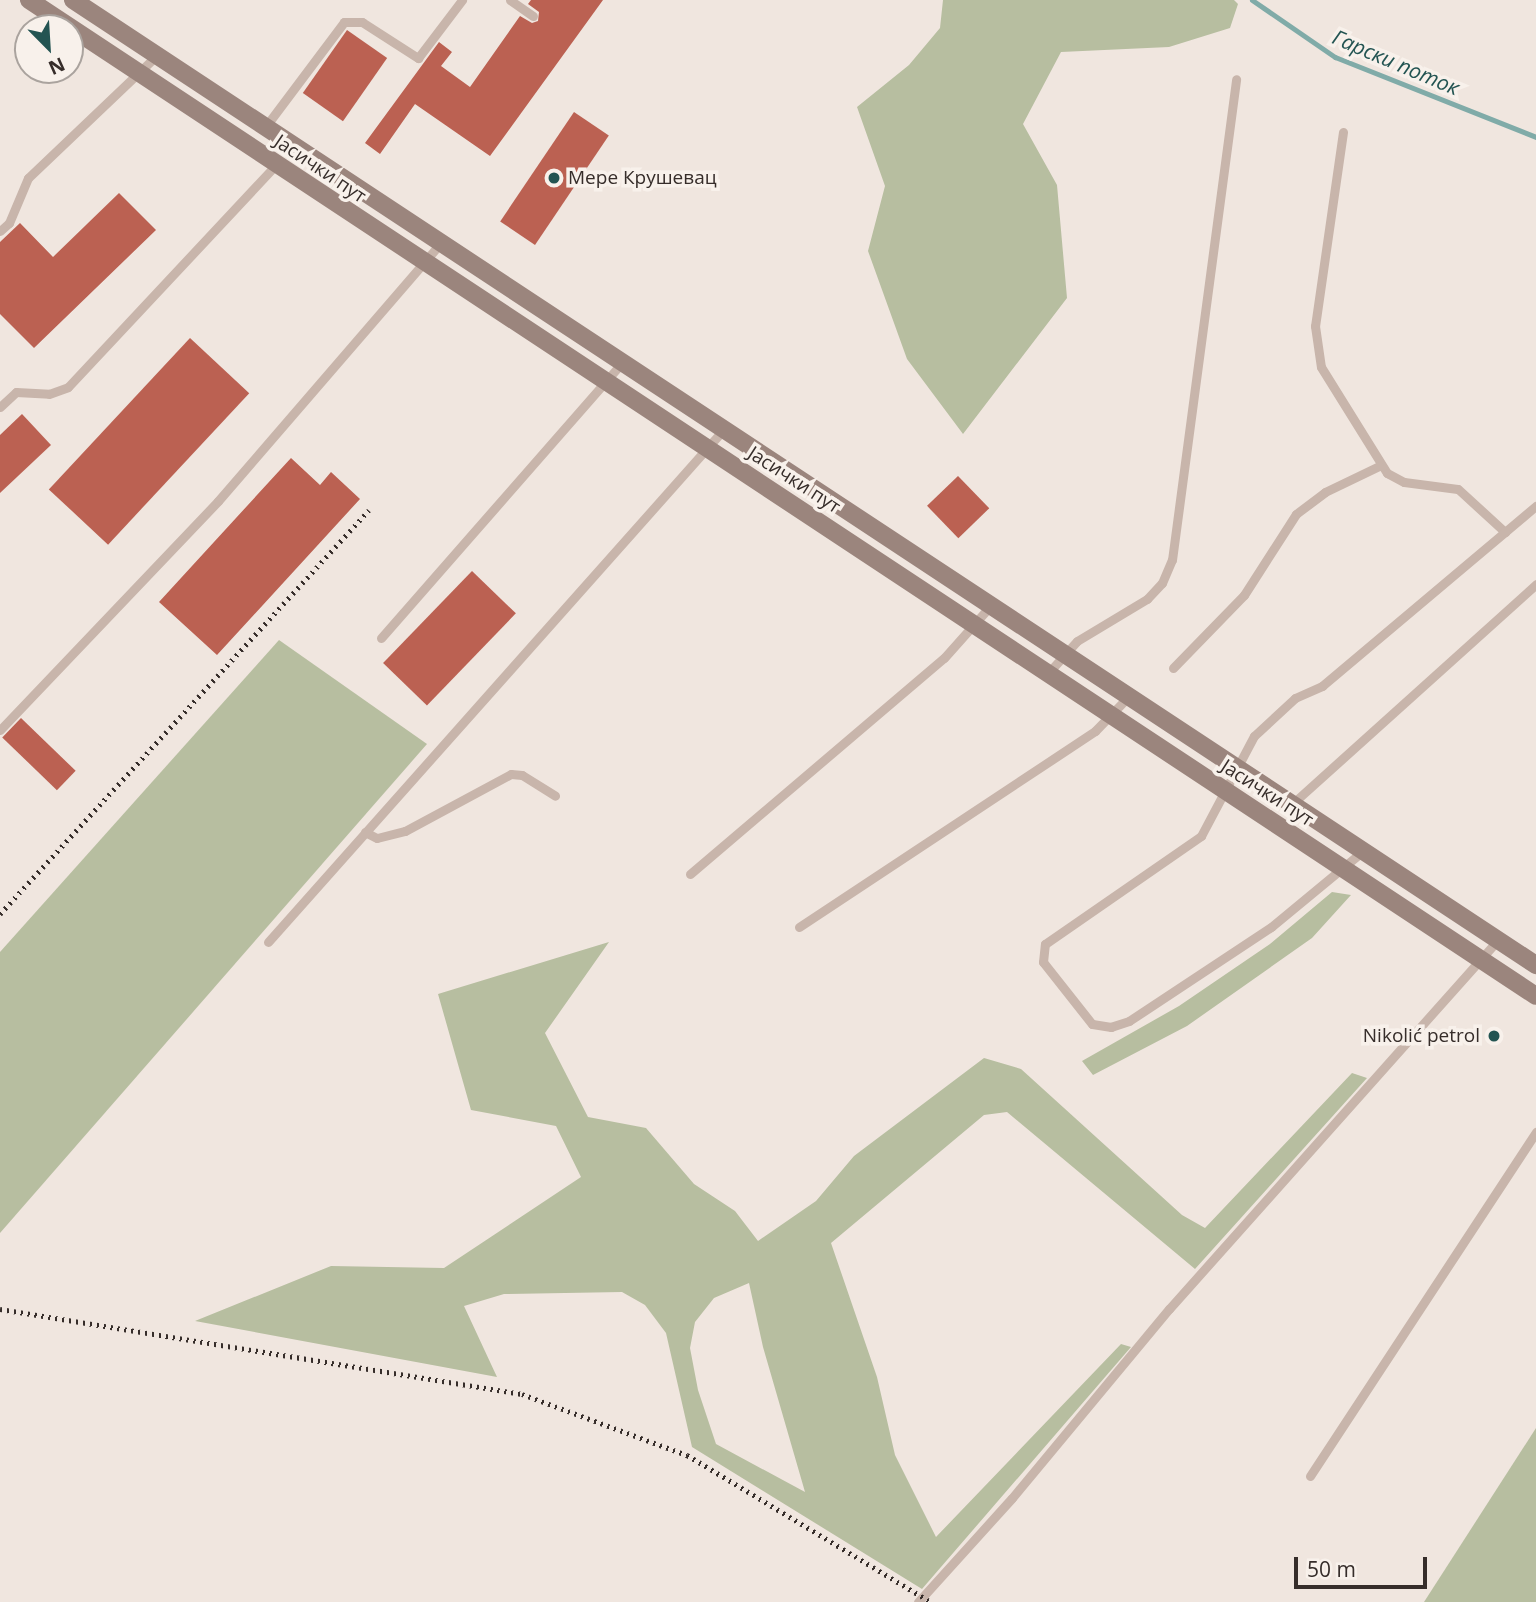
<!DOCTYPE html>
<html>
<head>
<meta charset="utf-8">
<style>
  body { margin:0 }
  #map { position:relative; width:1536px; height:1602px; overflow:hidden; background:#f0e6df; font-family:"Open Sans",sans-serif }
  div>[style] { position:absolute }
  .green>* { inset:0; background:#b7bea0 }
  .stream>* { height:5px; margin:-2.5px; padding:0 2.5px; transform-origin:2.5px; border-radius:2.5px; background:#80aba8 }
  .building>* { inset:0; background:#bb6152; transform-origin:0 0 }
  .lane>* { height:9px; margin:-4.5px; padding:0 4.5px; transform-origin:4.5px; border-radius:4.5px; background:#c8b5ab }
  .secondary>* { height:18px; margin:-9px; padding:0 9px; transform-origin:9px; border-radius:9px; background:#9b857d }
  .rail>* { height:5px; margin-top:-2.5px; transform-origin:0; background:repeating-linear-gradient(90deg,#362d2a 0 2px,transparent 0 7px) }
  .dots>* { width:19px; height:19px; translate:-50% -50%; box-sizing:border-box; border:4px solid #f8f1eb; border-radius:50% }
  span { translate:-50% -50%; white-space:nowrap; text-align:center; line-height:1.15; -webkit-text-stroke:7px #f8f1eb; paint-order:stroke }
  .street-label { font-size:19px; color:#362d2a }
  .poi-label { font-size:19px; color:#362d2a }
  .left { translate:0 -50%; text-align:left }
  .right { translate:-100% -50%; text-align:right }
  .water-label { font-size:21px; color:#235452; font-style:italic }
  .north { position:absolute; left:14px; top:14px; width:70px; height:70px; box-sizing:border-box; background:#f8f1eb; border:2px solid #aaa39e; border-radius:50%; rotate:156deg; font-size:19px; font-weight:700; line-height:28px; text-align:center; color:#362d2a }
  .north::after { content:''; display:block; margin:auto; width:24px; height:32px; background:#235452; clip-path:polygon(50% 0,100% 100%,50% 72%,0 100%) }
  .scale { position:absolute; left:1294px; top:1557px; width:133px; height:32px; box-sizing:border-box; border:4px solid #362d2a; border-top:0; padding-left:9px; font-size:21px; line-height:24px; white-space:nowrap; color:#362d2a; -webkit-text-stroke:5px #f8f1eb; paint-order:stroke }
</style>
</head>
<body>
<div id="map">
  <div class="green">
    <div style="clip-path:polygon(943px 0,1234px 0,1238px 4px,1230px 28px,1169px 47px,1061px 52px,1023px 124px,1057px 185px,1067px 298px,963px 434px,907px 359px,868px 251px,885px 186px,857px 107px,909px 65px,940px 28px)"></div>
    <div style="clip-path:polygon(279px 640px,427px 744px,0 1233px,0 952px)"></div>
    <div style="clip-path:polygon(1332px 892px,1351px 895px,1312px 938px,1187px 1026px,1093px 1075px,1082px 1061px,1179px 1006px,1270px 944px)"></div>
    <div style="clip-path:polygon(evenodd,609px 942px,545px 1033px,588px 1117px,646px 1128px,694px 1184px,735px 1211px,758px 1241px,816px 1201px,854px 1156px,984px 1058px,1021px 1069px,1182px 1215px,1205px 1228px,1352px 1073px,1367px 1078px,1195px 1269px,1007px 1112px,984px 1115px,831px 1243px,877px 1377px,895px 1455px,936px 1537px,1121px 1344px,1131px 1347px,922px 1589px,692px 1447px,666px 1333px,645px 1305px,622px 1292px,504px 1294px,464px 1306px,497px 1377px,195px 1321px,331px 1266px,444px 1268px,581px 1177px,556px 1126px,471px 1110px,438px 994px,609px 942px,749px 1283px,763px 1347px,805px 1492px,716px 1444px,698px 1390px,690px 1348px,695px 1322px,714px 1298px,749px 1283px)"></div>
    <div style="clip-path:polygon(1536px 1428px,1536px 1602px,1424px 1602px)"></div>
  </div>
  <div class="stream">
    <div style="left:1252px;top:0;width:101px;rotate:34.5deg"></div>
    <div style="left:1335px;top:57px;width:216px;rotate:21.7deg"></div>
  </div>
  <div class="building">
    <div style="clip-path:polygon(531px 0,603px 0,490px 156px,415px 104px,380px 154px,365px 143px,439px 42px,452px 52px,441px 66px,470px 87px,520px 16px,532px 23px,538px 21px,539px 12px,528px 4px)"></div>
    <div style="left:347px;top:30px;width:49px;height:77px;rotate:35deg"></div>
    <div style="left:574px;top:112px;width:42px;height:132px;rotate:34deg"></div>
    <div style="clip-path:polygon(119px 193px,156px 230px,34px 348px,0 314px,0 242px,20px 223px,53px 257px)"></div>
    <div style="left:190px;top:338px;width:81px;height:207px;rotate:43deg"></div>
    <div style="clip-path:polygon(22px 414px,51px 445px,0 493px,0 435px)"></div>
    <div style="clip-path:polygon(291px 458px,320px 485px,331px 472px,360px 499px,217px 655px,159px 602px)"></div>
    <div style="left:958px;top:476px;width:45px;height:43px;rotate:46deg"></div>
    <div style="left:472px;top:571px;width:61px;height:128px;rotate:44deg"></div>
    <div style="left:21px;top:718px;width:76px;height:27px;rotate:44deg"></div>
  </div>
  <div class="lane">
    <div style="left:510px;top:0;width:28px;rotate:35deg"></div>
    <div style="left:266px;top:126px;width:130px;rotate:-53.1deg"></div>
    <div style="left:344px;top:22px;width:18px"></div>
    <div style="left:362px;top:22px;width:67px;rotate:32.7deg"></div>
    <div style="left:418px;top:58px;width:73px;rotate:-52.8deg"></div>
    <div style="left:1343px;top:132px;width:196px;rotate:98.2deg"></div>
    <div style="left:1315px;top:326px;width:41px;rotate:81.7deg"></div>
    <div style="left:1321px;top:367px;width:125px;rotate:58.1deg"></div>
    <div style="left:1387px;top:473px;width:19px;rotate:28deg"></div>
    <div style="left:1404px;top:482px;width:54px;rotate:7.4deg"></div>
    <div style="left:1458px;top:489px;width:64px;rotate:42.5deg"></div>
    <div style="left:0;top:231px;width:12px;rotate:-42deg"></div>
    <div style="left:9px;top:223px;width:49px;rotate:-67.1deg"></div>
    <div style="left:28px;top:178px;width:178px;rotate:-43.6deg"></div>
    <div style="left:0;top:407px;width:22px;rotate:-43deg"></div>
    <div style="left:16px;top:392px;width:33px;rotate:3deg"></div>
    <div style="left:49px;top:394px;width:20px;rotate:-20deg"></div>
    <div style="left:68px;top:387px;width:304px;rotate:-46.9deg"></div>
    <div style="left:381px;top:638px;width:367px;rotate:-48.8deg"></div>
    <div style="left:1173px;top:668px;width:102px;rotate:-45.8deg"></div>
    <div style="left:1244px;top:595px;width:96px;rotate:-57.3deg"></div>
    <div style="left:1296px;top:514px;width:36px;rotate:-37deg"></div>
    <div style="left:1325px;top:492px;width:60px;rotate:-25.7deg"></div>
    <div style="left:1050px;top:671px;width:40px;rotate:-48deg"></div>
    <div style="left:1077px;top:641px;width:82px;rotate:-31deg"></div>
    <div style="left:1147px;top:599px;width:22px;rotate:-47deg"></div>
    <div style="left:1162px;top:583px;width:25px;rotate:-67deg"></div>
    <div style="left:1172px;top:560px;width:485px;rotate:-82.4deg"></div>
    <div style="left:0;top:730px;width:316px;rotate:-46.4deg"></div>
    <div style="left:218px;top:501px;width:341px;rotate:-49.2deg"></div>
    <div style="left:1292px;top:804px;width:329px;rotate:-42deg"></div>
    <div style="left:365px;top:832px;width:13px;rotate:27deg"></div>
    <div style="left:377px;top:838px;width:29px;rotate:-14deg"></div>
    <div style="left:405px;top:831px;width:120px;rotate:-28.3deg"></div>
    <div style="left:511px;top:774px;width:11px;rotate:5deg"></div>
    <div style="left:522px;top:775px;width:39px;rotate:32deg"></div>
    <div style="left:1363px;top:851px;width:119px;rotate:140.4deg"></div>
    <div style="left:1271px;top:927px;width:170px;rotate:146.5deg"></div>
    <div style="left:1129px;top:1021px;width:19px;rotate:162deg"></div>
    <div style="left:1111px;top:1027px;width:19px;rotate:-171deg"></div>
    <div style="left:1092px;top:1024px;width:79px;rotate:-128.3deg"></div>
    <div style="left:1043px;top:962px;width:18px;rotate:-84deg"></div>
    <div style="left:1045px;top:944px;width:190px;rotate:-34.7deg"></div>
    <div style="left:1201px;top:836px;width:113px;rotate:-62.1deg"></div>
    <div style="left:1254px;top:736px;width:56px;rotate:-42.8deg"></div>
    <div style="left:1295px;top:698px;width:30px;rotate:-24deg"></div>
    <div style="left:1322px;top:686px;width:280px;rotate:-40.1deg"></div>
    <div style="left:690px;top:874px;width:333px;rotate:-40.4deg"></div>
    <div style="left:944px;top:658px;width:71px;rotate:-48.4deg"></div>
    <div style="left:799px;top:927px;width:355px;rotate:-33.5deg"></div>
    <div style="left:1095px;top:731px;width:50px;rotate:-45.8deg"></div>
    <div style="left:268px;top:942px;width:688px;rotate:-48.36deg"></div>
    <div style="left:1310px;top:1476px;width:412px;rotate:-56.7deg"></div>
    <div style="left:918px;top:1602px;width:140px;rotate:-47.9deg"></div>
    <div style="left:1012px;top:1498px;width:246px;rotate:-50.3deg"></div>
    <div style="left:1169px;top:1309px;width:494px;rotate:-48.3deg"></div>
  </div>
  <div class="secondary">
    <div style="left:29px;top:0;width:1806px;rotate:33.46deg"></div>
    <div style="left:73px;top:0;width:1753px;rotate:33.41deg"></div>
  </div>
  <div class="rail">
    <div style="left:0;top:914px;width:547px;rotate:-47.59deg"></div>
    <div style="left:0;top:1309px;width:529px;rotate:9.25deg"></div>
    <div style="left:522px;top:1394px;width:176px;rotate:20.3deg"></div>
    <div style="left:687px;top:1455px;width:285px;rotate:31.1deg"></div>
  </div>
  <div class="dots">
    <div style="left:554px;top:178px;background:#235452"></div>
    <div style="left:1494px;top:1036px;background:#235452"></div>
  </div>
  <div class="street-label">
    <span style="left:320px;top:169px;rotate:34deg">Јасички пут</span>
    <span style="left:794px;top:480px;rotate:33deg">Јасички пут</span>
    <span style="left:1267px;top:793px;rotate:33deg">Јасички пут</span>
  </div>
  <div class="poi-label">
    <span class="left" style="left:568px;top:178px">Мере Крушевац</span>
    <span class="right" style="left:1480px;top:1036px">Nikolić petrol</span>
  </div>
  <div class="water-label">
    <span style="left:1396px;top:62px;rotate:23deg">Гарски поток</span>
  </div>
  <div class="north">N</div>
  <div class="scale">50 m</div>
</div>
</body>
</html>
